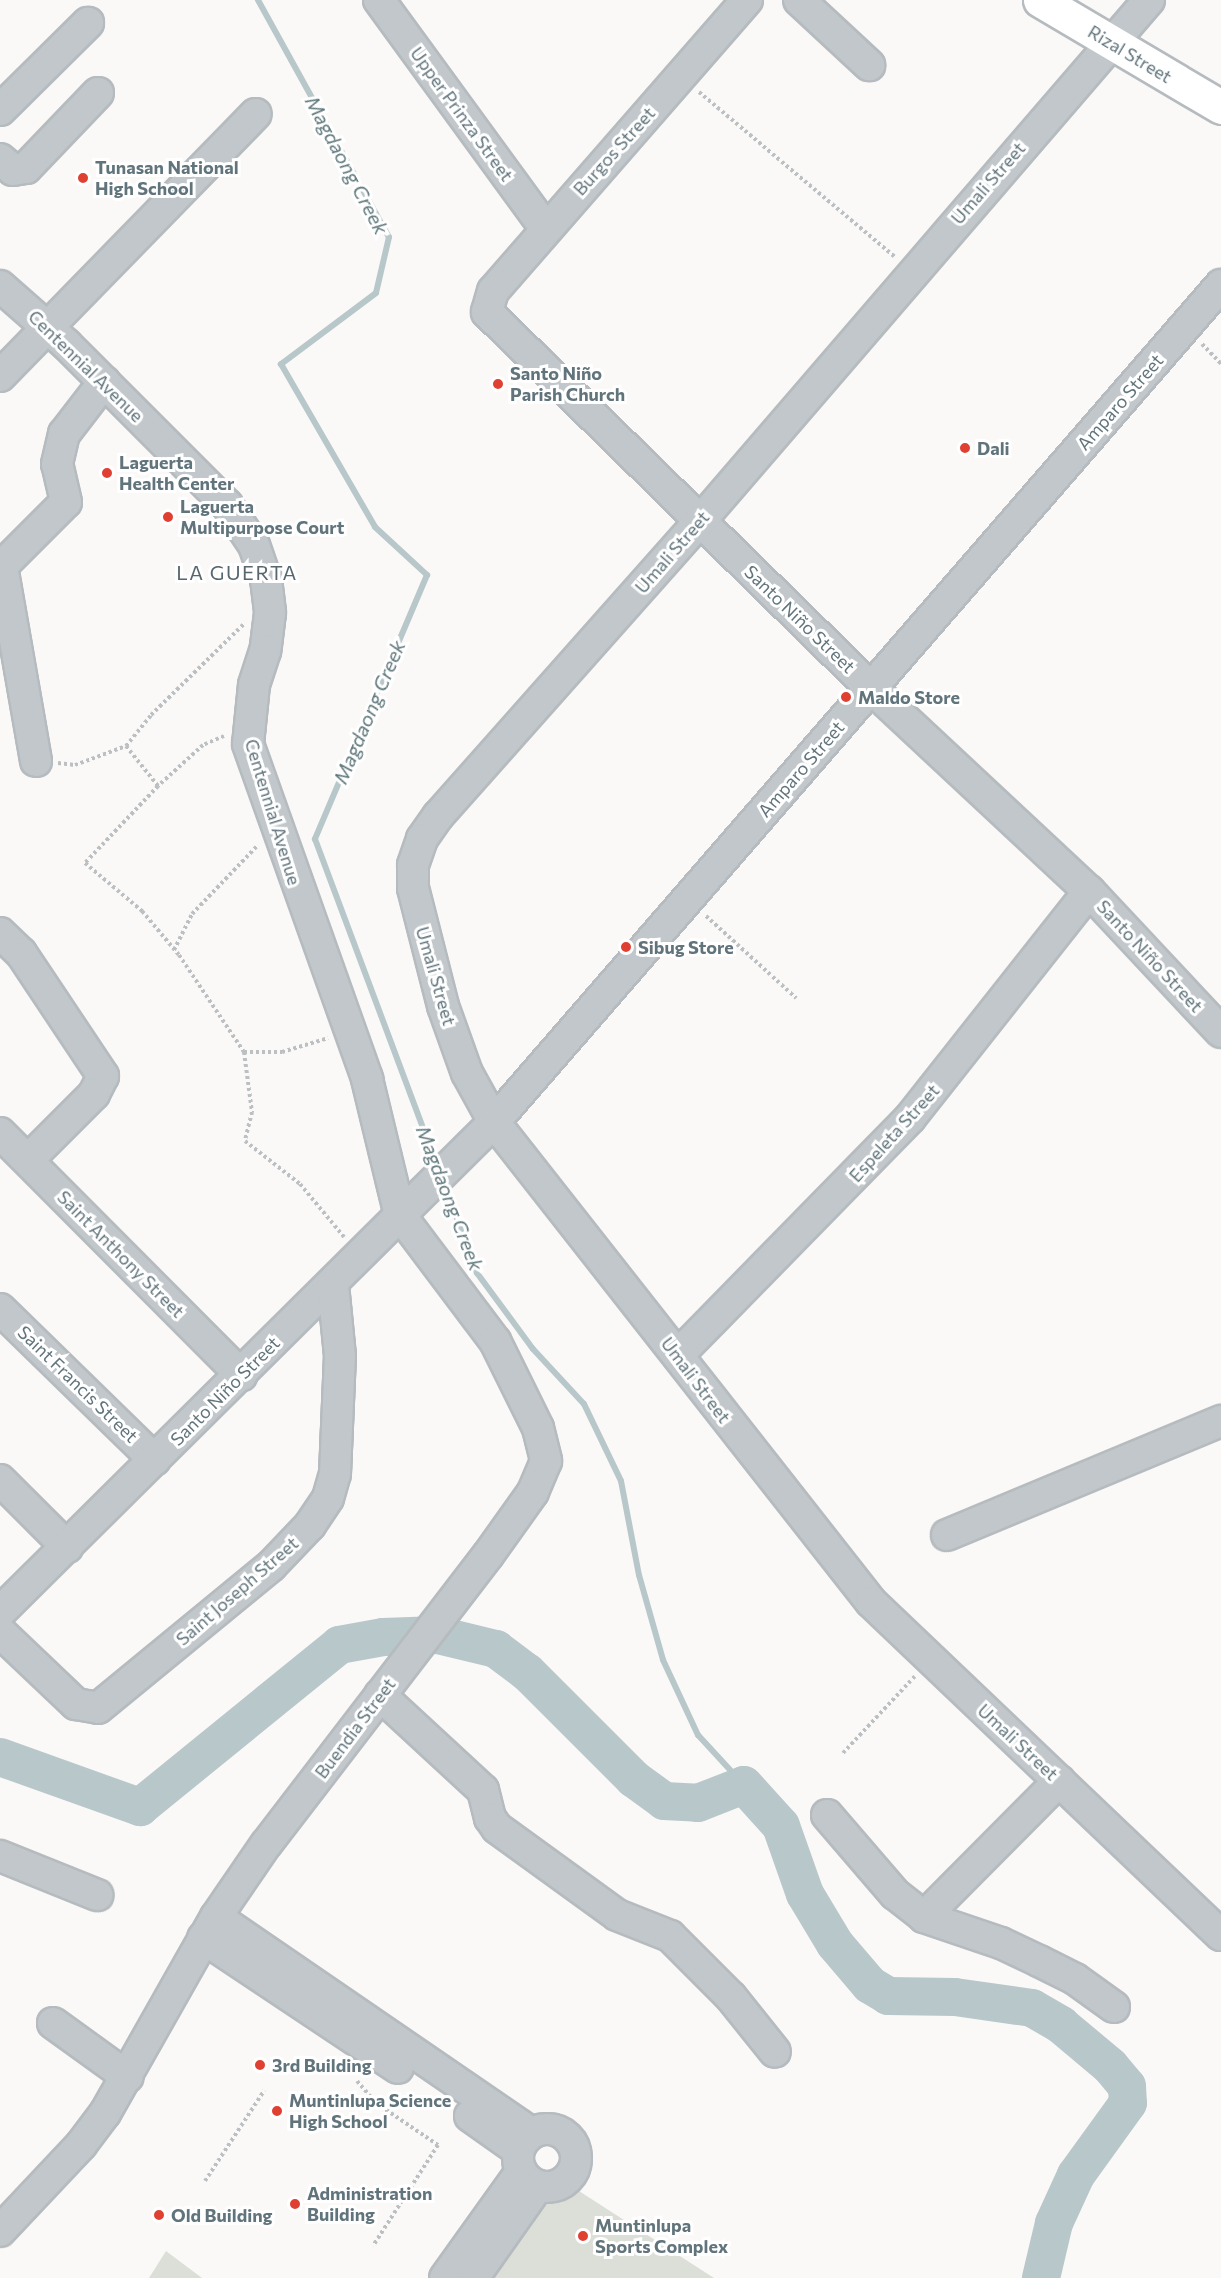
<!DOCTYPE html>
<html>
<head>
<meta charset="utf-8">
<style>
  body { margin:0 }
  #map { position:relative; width:1221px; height:2278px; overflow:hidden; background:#faf9f8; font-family:Commissioner,sans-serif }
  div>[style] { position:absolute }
  .green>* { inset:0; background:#dbdfd7 }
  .stream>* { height:6px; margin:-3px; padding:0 3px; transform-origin:3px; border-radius:3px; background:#b8c7c9 }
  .river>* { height:38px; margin:-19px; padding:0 19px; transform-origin:19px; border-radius:19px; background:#b8c7c9 }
  .path>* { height:4px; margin-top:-2px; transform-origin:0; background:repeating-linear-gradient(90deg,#bcc0c2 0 3px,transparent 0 6px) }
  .roads { filter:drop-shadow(2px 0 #b5bbbe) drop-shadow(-2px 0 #b5bbbe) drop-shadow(0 2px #b5bbbe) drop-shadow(0 -2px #b5bbbe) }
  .minor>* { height:30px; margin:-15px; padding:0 15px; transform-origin:15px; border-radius:15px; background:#c1c7ca }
  .minor>.ring { margin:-15px; padding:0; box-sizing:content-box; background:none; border:30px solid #c1c7ca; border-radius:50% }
  .major>* { height:33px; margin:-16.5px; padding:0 16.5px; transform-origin:16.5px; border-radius:16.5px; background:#fff }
  .dots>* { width:16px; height:16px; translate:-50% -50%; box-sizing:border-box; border:3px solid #fff; border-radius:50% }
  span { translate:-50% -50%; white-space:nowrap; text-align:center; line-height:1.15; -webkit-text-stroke:6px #fff; paint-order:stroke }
  .street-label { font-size:18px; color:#61747c }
  .poi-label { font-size:18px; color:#61747c; font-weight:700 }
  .left { translate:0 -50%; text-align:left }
  .water-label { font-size:20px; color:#60787c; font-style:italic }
  .neighbourhood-label { font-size:20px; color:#57676d; letter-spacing:1.5px }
</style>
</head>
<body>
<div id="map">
  <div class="green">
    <div style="clip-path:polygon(579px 2191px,714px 2278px,486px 2278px,547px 2197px)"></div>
    <div style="clip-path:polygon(166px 2251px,202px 2278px,149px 2278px)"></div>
  </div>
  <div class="stream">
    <div style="left:258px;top:0;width:271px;rotate:61.1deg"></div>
    <div style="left:389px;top:237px;width:57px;rotate:103.1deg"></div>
    <div style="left:376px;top:293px;width:119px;rotate:143.2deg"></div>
    <div style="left:281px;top:364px;width:188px;rotate:60deg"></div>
    <div style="left:375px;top:527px;width:71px;rotate:42.7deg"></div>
    <div style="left:427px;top:575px;width:287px;rotate:113deg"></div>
    <div style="left:315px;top:839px;width:348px;rotate:69.5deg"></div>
    <div style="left:444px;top:1183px;width:96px;rotate:69.9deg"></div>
    <div style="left:477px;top:1273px;width:94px;rotate:53.6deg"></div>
    <div style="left:533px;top:1349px;width:75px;rotate:47.2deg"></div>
    <div style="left:584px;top:1404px;width:85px;rotate:64.3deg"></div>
    <div style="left:621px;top:1481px;width:96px;rotate:79.2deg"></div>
    <div style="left:639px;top:1575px;width:88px;rotate:74.2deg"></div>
    <div style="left:663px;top:1660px;width:83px;rotate:65deg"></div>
    <div style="left:698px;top:1735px;width:68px;rotate:47.4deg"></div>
  </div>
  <div class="river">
    <div style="left:0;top:1757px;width:149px;rotate:19.7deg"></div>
    <div style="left:140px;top:1807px;width:257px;rotate:-39.1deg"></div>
    <div style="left:339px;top:1645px;width:45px;rotate:-10.3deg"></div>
    <div style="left:383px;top:1637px;width:55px;rotate:-2.1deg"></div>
    <div style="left:438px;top:1635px;width:60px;rotate:13.6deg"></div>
    <div style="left:496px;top:1649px;width:39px;rotate:37deg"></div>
    <div style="left:527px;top:1672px;width:151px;rotate:45deg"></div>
    <div style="left:634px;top:1779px;width:37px;rotate:36deg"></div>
    <div style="left:664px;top:1801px;width:34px;rotate:3deg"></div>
    <div style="left:698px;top:1803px;width:49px;rotate:-21.4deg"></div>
    <div style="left:744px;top:1785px;width:55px;rotate:47.9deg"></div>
    <div style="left:781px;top:1826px;width:72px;rotate:70.6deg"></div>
    <div style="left:805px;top:1894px;width:58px;rotate:59deg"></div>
    <div style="left:835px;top:1944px;width:54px;rotate:49.5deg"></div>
    <div style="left:870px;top:1985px;width:21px;rotate:31deg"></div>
    <div style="left:888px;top:1996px;width:67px;rotate:0.9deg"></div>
    <div style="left:955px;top:1997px;width:78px;rotate:8.1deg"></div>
    <div style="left:1032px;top:2008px;width:34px;rotate:30deg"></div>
    <div style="left:1061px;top:2025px;width:64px;rotate:39.9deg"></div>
    <div style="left:1110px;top:2066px;width:26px;rotate:50deg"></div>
    <div style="left:1127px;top:2086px;width:17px;rotate:87deg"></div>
    <div style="left:1128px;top:2103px;width:89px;rotate:125.8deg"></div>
    <div style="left:1076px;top:2175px;width:53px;rotate:114.6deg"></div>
    <div style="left:1054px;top:2223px;width:57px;rotate:103.3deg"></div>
  </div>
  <div class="path">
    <div style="left:699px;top:92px;width:256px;rotate:40.1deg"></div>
    <div style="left:1202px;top:344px;width:28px;rotate:46deg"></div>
    <div style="left:224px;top:736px;width:23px;rotate:157deg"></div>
    <div style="left:203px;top:745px;width:61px;rotate:137.7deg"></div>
    <div style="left:158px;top:786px;width:106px;rotate:133.5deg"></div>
    <div style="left:85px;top:863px;width:75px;rotate:40.1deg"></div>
    <div style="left:142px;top:911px;width:57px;rotate:49.9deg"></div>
    <div style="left:179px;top:955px;width:117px;rotate:56.2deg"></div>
    <div style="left:244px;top:1052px;width:61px;rotate:82.4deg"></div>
    <div style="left:252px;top:1112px;width:30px;rotate:104deg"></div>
    <div style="left:245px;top:1141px;width:70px;rotate:38deg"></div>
    <div style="left:300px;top:1184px;width:69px;rotate:50.3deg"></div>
    <div style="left:126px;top:746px;width:51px;rotate:51.3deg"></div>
    <div style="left:58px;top:763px;width:17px;rotate:7deg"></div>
    <div style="left:75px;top:765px;width:54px;rotate:-20.4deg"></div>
    <div style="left:126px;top:746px;width:40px;rotate:-51deg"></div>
    <div style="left:151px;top:715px;width:130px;rotate:-44.4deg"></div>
    <div style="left:706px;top:916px;width:122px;rotate:42.3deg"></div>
    <div style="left:174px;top:950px;width:40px;rotate:-63.4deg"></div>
    <div style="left:192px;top:914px;width:95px;rotate:-46.3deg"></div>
    <div style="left:244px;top:1052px;width:38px"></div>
    <div style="left:282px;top:1052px;width:48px;rotate:-16.9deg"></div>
    <div style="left:843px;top:1753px;width:105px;rotate:-46.9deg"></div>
    <div style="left:357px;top:2081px;width:29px;rotate:49deg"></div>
    <div style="left:376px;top:2103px;width:75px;rotate:34.1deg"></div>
    <div style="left:438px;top:2145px;width:120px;rotate:122.8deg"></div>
    <div style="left:205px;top:2181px;width:108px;rotate:-56.8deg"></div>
  </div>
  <div class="roads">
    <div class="minor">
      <div style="left:379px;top:0;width:282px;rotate:53.9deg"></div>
      <div style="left:747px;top:0;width:386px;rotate:131.1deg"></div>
      <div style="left:493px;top:291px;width:22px;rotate:106deg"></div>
      <div style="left:487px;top:312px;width:537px;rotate:44.4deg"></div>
      <div style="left:871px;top:688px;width:298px;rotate:43deg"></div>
      <div style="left:1089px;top:891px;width:193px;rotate:46.9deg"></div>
      <div style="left:799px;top:0;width:96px;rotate:42.9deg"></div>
      <div style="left:1149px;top:0;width:688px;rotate:130.75deg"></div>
      <div style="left:700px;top:521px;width:395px;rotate:131.6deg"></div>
      <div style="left:438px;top:816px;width:28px;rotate:125deg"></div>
      <div style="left:422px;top:839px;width:28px;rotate:109deg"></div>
      <div style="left:413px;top:865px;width:23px;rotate:90deg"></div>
      <div style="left:413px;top:888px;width:122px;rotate:75.7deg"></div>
      <div style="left:443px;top:1006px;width:71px;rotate:70.3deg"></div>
      <div style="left:467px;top:1073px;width:56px;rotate:61.1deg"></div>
      <div style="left:494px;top:1122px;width:610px;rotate:51.85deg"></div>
      <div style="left:871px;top:1602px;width:483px;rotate:43.6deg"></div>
      <div style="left:0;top:110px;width:124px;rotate:-44.7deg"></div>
      <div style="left:0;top:159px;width:17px;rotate:40deg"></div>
      <div style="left:13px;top:170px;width:13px;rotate:-9deg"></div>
      <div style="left:26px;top:168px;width:104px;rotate:-46.2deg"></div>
      <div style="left:0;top:286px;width:88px;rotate:41.3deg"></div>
      <div style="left:66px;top:344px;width:228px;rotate:45deg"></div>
      <div style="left:227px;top:505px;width:48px;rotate:56deg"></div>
      <div style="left:254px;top:545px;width:36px;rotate:71deg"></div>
      <div style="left:266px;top:579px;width:34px;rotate:83deg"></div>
      <div style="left:270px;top:613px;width:38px;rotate:97deg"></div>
      <div style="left:265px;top:651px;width:36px;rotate:108deg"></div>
      <div style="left:254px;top:685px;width:59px;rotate:95.8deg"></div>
      <div style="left:248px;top:744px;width:356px;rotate:70.4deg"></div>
      <div style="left:367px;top:1079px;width:140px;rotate:76.4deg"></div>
      <div style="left:400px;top:1215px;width:158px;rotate:53deg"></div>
      <div style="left:495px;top:1341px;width:97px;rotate:63.7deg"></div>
      <div style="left:538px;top:1428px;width:34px;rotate:76deg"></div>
      <div style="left:546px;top:1461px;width:34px;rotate:113deg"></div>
      <div style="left:533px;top:1492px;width:77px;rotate:125.5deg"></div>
      <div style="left:488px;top:1555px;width:364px;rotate:127.5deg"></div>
      <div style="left:266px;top:1844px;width:88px;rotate:124.4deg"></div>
      <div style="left:216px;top:1917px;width:225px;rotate:119.5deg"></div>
      <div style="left:105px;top:2113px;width:40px;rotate:127deg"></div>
      <div style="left:81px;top:2145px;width:118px;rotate:133.3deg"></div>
      <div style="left:0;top:376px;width:366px;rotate:-45.7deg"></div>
      <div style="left:2px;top:566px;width:198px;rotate:80.1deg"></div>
      <div style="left:0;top:568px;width:93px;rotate:-45deg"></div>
      <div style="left:66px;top:502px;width:39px;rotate:-103deg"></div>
      <div style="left:57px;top:464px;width:31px;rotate:-77deg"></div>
      <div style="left:64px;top:434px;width:66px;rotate:-52.4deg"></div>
      <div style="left:0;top:933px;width:29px;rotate:44deg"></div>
      <div style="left:21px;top:953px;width:148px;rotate:56.3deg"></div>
      <div style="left:103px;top:1076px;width:20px;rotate:117deg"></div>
      <div style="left:94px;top:1094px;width:93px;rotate:135deg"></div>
      <div style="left:0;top:1133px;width:342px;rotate:45.1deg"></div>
      <div style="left:0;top:1309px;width:216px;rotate:44.3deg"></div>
      <div style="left:678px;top:1355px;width:332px;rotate:-45.6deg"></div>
      <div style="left:910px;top:1118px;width:289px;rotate:-51.7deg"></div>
      <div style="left:0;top:1480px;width:95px;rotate:45deg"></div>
      <div style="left:947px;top:1535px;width:297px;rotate:-22.6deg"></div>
      <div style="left:0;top:1612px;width:696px;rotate:-44.77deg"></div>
      <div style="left:494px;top:1122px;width:1109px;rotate:-49.02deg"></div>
      <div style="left:0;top:1632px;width:105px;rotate:43.5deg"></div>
      <div style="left:76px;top:1704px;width:22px;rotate:10deg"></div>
      <div style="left:98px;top:1708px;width:224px;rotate:-39.4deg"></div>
      <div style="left:271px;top:1566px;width:57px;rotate:-46.4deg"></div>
      <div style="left:310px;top:1525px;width:32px;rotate:-56deg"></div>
      <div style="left:328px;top:1498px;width:25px;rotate:-74deg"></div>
      <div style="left:335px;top:1474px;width:118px;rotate:-87.6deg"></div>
      <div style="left:340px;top:1356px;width:71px;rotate:-95.6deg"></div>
      <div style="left:380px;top:1695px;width:140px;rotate:42.7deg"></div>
      <div style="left:483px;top:1790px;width:29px;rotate:76deg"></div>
      <div style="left:490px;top:1818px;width:12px;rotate:55deg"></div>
      <div style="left:497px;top:1828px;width:148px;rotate:35.9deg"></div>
      <div style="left:617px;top:1915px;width:57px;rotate:21.6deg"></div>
      <div style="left:670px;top:1936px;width:86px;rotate:45deg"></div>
      <div style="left:731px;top:1997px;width:70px;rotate:51.3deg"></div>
      <div style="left:827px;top:1815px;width:104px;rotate:49.3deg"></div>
      <div style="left:895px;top:1894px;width:37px;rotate:38deg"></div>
      <div style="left:924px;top:1917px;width:81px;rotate:18.7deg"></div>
      <div style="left:1001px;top:1943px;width:42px;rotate:25.3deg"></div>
      <div style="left:1039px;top:1961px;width:40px;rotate:26.6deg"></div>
      <div style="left:1075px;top:1979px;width:48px;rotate:35.7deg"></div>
      <div style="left:0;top:1856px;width:105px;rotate:21.9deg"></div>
      <div style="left:216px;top:1917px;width:382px;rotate:34.4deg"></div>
      <div style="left:924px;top:1917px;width:192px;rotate:-45.2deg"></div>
      <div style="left:203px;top:1938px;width:234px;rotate:33.7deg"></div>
      <div style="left:53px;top:2023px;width:92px;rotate:35.8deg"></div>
      <div style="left:470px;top:2116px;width:59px;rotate:35.3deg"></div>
      <div class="ring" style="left:518px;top:2129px;width:28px;height:28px"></div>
      <div style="left:445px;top:2278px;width:130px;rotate:-54.4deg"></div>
      <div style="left:473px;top:2278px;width:113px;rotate:-54.8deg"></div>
    </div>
    <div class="major">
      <div style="left:1040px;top:0;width:210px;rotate:30.6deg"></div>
    </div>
  </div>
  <div class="dots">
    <div style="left:83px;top:178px;background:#df4032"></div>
    <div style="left:498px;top:384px;background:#df4032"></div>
    <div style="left:965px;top:448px;background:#df4032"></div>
    <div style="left:107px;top:473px;background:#df4032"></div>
    <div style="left:168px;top:517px;background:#df4032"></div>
    <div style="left:846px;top:697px;background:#df4032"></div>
    <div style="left:626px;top:947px;background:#df4032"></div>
    <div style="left:260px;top:2065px;background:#df4032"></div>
    <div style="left:277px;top:2111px;background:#df4032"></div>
    <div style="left:295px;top:2204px;background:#df4032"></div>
    <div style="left:159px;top:2215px;background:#df4032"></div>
    <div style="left:583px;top:2236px;background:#df4032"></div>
  </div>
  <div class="street-label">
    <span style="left:1130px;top:54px;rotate:31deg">Rizal Street</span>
    <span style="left:462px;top:114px;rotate:54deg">Upper Prinza Street</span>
    <span style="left:614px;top:151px;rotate:-48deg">Burgos Street</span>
    <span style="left:988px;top:183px;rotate:-49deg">Umali Street</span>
    <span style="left:86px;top:366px;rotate:44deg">Centennial Avenue</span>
    <span style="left:1120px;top:402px;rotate:-49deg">Amparo Street</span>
    <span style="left:672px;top:552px;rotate:-49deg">Umali Street</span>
    <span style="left:800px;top:619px;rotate:44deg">Santo Niño Street</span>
    <span style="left:801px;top:769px;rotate:-49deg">Amparo Street</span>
    <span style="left:273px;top:812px;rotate:73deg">Centennial Avenue</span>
    <span style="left:1150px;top:956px;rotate:47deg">Santo Niño Street</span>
    <span style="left:436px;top:976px;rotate:74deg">Umali Street</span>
    <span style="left:894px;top:1133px;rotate:-48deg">Espeleta Street</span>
    <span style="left:121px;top:1254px;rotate:45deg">Saint Anthony Street</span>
    <span style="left:696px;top:1380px;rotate:53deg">Umali Street</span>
    <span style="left:78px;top:1384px;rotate:44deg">Saint Francis Street</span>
    <span style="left:225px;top:1391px;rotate:-45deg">Santo Niño Street</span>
    <span style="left:237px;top:1591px;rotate:-41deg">Saint Joseph Street</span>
    <span style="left:355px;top:1728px;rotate:-53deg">Buendia Street</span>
    <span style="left:1018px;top:1742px;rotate:43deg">Umali Street</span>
  </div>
  <div class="poi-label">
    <span class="left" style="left:95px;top:178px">Tunasan National<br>High School</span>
    <span class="left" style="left:510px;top:384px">Santo Niño<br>Parish Church</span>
    <span class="left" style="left:977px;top:448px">Dali</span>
    <span class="left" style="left:119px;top:473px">Laguerta<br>Health Center</span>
    <span class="left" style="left:180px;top:517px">Laguerta<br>Multipurpose Court</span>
    <span class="left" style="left:858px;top:697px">Maldo Store</span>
    <span class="left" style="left:638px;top:947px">Sibug Store</span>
    <span class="left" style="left:272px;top:2065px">3rd Building</span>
    <span class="left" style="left:289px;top:2111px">Muntinlupa Science<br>High School</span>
    <span class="left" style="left:307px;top:2204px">Administration<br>Building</span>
    <span class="left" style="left:171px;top:2215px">Old Building</span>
    <span class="left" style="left:595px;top:2236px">Muntinlupa<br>Sports Complex</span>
  </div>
  <div class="water-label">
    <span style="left:347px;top:165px;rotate:62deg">Magdaong Creek</span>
    <span style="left:369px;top:712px;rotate:-67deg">Magdaong Creek</span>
    <span style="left:450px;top:1198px;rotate:69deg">Magdaong Creek</span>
  </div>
  <div class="neighbourhood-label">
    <span style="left:237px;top:572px">LA GUERTA</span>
  </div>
</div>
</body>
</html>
